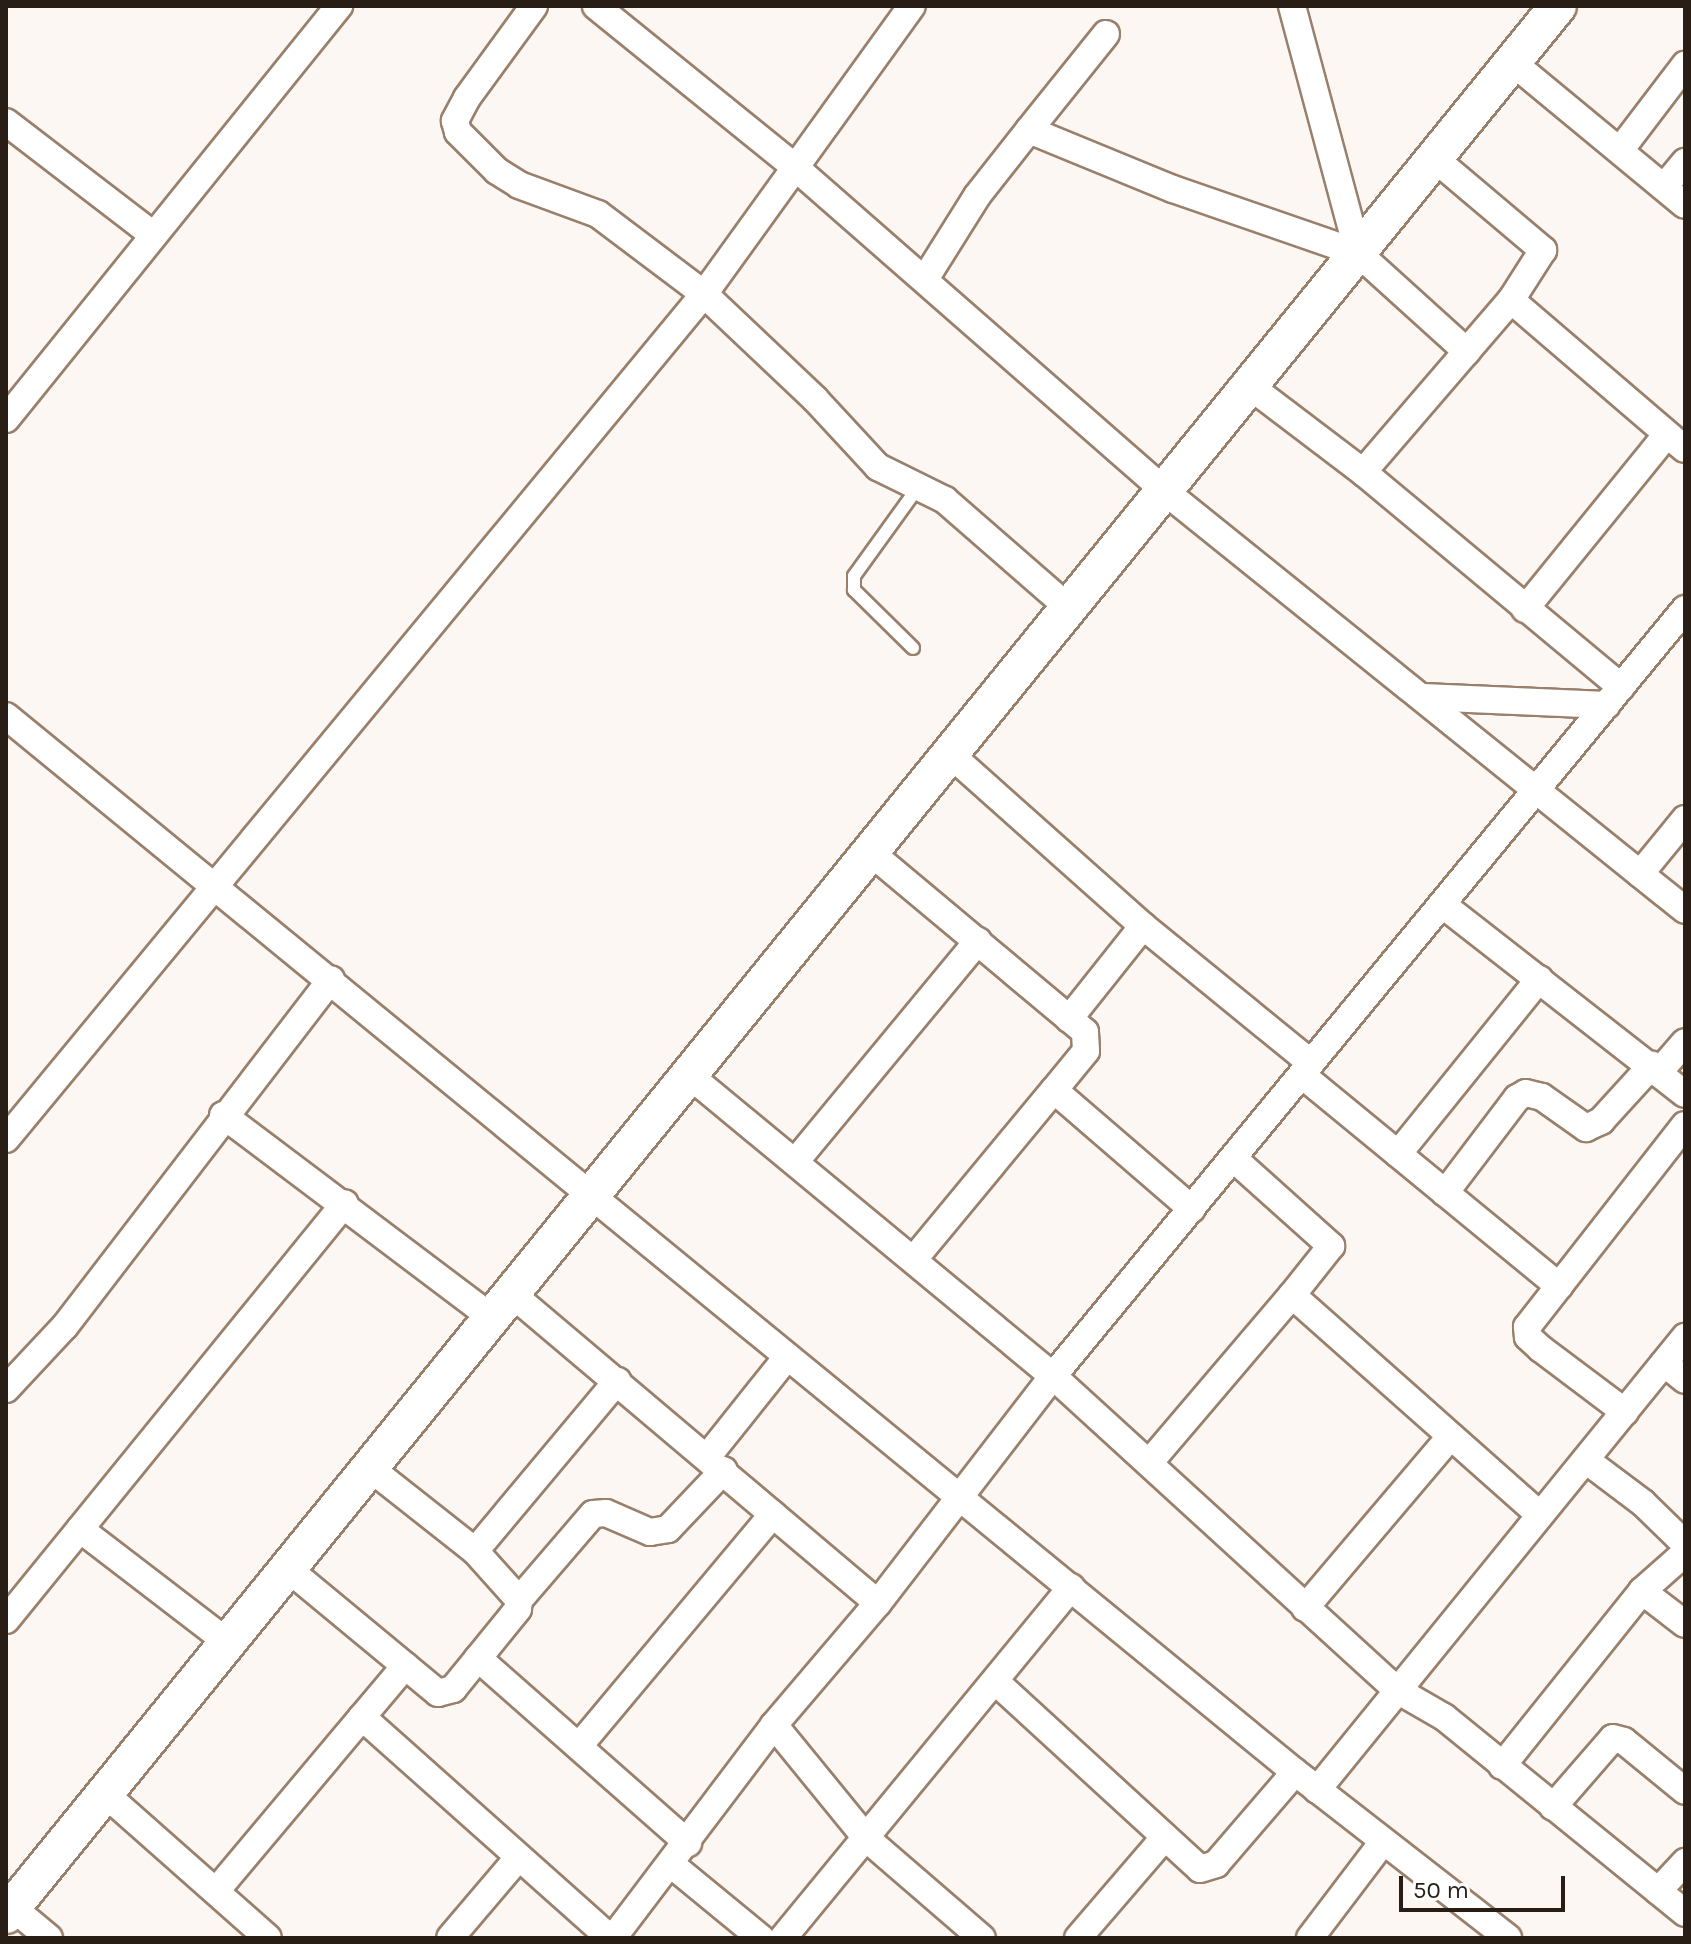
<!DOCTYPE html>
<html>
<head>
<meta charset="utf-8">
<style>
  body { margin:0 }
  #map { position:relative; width:1691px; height:1944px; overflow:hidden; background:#fcf7f2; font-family:Karla,sans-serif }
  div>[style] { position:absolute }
  .roads { filter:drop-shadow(2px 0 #99806c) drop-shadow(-2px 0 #99806c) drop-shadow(0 2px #99806c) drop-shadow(0 -2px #99806c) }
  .lane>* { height:12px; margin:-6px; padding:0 6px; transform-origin:6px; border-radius:6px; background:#fff }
  .street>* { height:26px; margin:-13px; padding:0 13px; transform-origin:13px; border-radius:13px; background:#fff }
  .secondary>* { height:36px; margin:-18px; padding:0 18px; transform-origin:18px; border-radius:18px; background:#fff }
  span { translate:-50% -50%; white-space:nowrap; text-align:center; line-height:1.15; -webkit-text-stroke:8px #fff; paint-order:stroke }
  .frame { position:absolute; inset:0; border:8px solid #281e16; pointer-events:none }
  .scale { position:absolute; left:1399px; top:1876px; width:166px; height:36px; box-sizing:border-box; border:4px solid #281e16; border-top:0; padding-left:10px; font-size:24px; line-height:28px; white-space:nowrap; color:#281e16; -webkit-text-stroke:6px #fff; paint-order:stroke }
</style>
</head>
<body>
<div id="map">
  <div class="roads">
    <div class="lane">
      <div style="left:913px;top:648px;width:83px;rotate:-135.5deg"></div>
      <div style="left:854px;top:590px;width:14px;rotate:-90deg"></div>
      <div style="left:854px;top:576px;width:111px;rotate:-54.2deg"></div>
    </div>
    <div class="street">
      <div style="left:534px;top:6px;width:114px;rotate:126.1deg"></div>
      <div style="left:467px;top:98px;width:26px;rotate:118deg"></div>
      <div style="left:455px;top:121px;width:11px;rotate:75deg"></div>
      <div style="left:458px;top:132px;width:55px;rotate:45deg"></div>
      <div style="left:497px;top:171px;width:26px;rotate:32deg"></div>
      <div style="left:519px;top:185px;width:84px;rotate:20.2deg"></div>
      <div style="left:598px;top:214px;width:133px;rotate:37deg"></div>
      <div style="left:704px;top:294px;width:153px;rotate:43.4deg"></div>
      <div style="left:815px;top:399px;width:93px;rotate:47.2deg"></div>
      <div style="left:878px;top:467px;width:75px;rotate:26.2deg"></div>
      <div style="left:945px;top:500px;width:167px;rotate:41.1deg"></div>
      <div style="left:596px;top:6px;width:257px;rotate:39deg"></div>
      <div style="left:796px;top:168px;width:493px;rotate:41.2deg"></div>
      <div style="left:1167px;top:493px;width:665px;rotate:38.83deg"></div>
      <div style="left:1292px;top:6px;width:256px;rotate:75deg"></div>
      <div style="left:1512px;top:62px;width:224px;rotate:39.6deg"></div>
      <div style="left:6px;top:122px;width:185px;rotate:37.5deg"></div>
      <div style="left:1029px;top:130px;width:123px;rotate:-51.3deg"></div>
      <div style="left:1621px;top:149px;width:106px;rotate:-52.7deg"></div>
      <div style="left:1434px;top:158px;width:143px;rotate:40.2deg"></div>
      <div style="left:1543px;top:250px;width:59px;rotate:122.6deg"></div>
      <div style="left:1511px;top:300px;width:229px;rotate:40.6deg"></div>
      <div style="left:1664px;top:187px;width:33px;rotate:-50deg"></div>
      <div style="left:925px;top:279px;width:98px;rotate:-57.9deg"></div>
      <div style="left:977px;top:196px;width:84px;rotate:-51.8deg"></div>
      <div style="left:1029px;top:130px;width:156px;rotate:22.3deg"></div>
      <div style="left:1173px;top:189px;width:196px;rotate:19.1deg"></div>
      <div style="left:1358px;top:253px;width:147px;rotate:42.2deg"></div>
      <div style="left:1251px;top:387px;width:141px;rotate:37.2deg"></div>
      <div style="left:1363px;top:472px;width:336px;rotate:39.8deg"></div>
      <div style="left:6px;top:419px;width:531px;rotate:-51.12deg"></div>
      <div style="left:1363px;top:472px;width:227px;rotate:-49.3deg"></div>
      <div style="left:1525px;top:609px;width:225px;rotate:-50.9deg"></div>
      <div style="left:1423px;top:697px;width:184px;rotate:2.5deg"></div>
      <div style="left:6px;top:716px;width:1666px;rotate:39.33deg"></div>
      <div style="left:1295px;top:1772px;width:270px;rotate:37.9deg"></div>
      <div style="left:951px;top:755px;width:257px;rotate:41.7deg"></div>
      <div style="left:1143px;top:926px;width:217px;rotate:39.2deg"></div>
      <div style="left:870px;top:852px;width:280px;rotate:39.9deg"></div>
      <div style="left:1085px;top:1032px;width:19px;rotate:87deg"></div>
      <div style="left:1086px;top:1051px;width:50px;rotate:129.4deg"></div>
      <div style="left:1054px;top:1090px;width:182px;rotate:40.8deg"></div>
      <div style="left:1640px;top:874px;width:71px;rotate:-50.7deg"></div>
      <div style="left:1443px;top:905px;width:307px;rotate:38deg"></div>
      <div style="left:1069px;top:1019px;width:119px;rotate:-51.5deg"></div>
      <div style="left:1658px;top:1073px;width:41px;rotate:-48.9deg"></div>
      <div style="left:689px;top:1075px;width:472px;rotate:39.6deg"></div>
      <div style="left:1053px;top:1376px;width:466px;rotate:42.4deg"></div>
      <div style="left:1397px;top:1690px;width:54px;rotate:29.9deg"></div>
      <div style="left:1444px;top:1717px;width:311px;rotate:39.1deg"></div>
      <div style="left:1302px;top:1075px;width:333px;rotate:39.4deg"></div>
      <div style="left:223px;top:1115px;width:337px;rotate:37deg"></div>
      <div style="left:6px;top:1139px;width:1096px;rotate:-50.44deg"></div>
      <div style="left:704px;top:294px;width:355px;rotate:-54.2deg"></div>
      <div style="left:1398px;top:1154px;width:225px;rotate:-51.1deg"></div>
      <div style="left:1233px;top:1158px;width:132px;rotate:41.9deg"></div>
      <div style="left:1331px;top:1246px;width:63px;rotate:128.5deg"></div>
      <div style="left:795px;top:1162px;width:287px;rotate:-50.4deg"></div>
      <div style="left:1445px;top:1193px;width:119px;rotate:-52.8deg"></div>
      <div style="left:1517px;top:1098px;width:10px;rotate:-29deg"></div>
      <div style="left:1526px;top:1093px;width:16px;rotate:14deg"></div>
      <div style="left:1542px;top:1097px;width:54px;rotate:35.2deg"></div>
      <div style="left:1586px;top:1128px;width:17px;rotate:-25deg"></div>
      <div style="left:1601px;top:1121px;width:76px;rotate:-47.7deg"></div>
      <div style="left:914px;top:1259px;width:219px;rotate:-50.4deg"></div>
      <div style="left:512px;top:1294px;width:479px;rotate:40.2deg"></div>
      <div style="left:1664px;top:1363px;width:27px;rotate:39deg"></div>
      <div style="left:6px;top:1389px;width:86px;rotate:-46.9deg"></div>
      <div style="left:65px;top:1326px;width:437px;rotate:-52.5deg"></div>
      <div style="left:1625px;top:1412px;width:105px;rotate:-143.1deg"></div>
      <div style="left:1541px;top:1349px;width:18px;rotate:-137deg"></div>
      <div style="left:1528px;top:1337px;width:10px;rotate:-96deg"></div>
      <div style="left:1527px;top:1327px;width:256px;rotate:-52deg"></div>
      <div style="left:708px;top:1456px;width:127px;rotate:-51.4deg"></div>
      <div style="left:1149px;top:1463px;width:221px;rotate:-49.6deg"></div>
      <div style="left:1292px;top:1295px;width:330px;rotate:41.6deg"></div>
      <div style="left:80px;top:1529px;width:185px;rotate:37.5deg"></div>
      <div style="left:475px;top:1551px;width:222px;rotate:-50.1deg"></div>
      <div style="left:287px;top:1568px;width:196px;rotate:39.6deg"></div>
      <div style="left:438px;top:1693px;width:16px;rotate:-15deg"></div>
      <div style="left:453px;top:1689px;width:103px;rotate:-50.9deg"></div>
      <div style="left:518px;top:1609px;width:9px;rotate:-84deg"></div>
      <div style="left:519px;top:1600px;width:66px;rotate:-131.9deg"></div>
      <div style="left:475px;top:1551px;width:134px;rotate:-141.7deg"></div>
      <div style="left:1642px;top:1591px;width:54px;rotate:37.5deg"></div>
      <div style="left:519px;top:1600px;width:113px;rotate:-49.3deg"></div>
      <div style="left:593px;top:1514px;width:13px;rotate:-4deg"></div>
      <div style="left:606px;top:1513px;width:48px;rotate:23.4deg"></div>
      <div style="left:650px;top:1532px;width:18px;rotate:-9deg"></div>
      <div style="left:668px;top:1529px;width:81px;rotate:-46.5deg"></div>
      <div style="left:1305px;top:1608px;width:224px;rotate:-49.7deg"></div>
      <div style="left:6px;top:1620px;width:537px;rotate:-50.89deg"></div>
      <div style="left:478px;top:1658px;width:280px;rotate:41.4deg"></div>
      <div style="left:995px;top:1681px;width:278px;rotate:42.5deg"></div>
      <div style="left:1200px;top:1869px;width:17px;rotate:-17deg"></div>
      <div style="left:1216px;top:1864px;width:121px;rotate:-49.3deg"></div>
      <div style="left:362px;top:1717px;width:67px;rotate:-49.9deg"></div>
      <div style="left:774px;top:1725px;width:146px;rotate:50.8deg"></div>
      <div style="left:866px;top:1838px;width:153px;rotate:40.8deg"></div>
      <div style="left:579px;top:1746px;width:302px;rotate:-50.1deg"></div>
      <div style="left:1502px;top:1766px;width:224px;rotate:-51.3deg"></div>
      <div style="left:1642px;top:1591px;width:57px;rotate:-41.5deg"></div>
      <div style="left:1685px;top:1553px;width:10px;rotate:-96deg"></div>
      <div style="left:1684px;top:1543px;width:57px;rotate:-135.7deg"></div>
      <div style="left:1643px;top:1503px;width:71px;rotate:-143deg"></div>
      <div style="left:1317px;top:1790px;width:584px;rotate:-50.91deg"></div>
      <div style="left:103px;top:1792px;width:220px;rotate:41.5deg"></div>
      <div style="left:1553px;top:1807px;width:91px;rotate:-49deg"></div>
      <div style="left:1613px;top:1738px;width:11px;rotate:15deg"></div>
      <div style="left:1624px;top:1741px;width:79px;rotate:39.3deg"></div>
      <div style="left:672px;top:1865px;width:115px;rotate:39.4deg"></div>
      <div style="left:216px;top:1891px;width:227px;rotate:-50deg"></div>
      <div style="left:362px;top:1717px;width:332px;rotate:41.7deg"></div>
      <div style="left:1658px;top:1891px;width:40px;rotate:-47deg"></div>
      <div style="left:6px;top:1902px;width:56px;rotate:39.9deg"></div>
      <div style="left:450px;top:1938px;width:105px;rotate:-49.6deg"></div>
      <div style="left:613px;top:1938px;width:267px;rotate:-52.9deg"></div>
      <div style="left:774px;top:1725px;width:160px;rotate:-49.6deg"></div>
      <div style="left:878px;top:1603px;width:287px;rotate:-52.4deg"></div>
      <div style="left:1053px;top:1376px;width:994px;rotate:-50.51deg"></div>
      <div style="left:783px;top:1938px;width:454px;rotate:-50.6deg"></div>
      <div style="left:1078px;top:1938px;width:133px;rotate:-49.3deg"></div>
      <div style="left:1310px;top:1938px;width:121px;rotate:-52.8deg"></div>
    </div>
    <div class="secondary">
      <div style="left:6px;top:1915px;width:2460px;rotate:-50.89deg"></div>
    </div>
  </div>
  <div class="frame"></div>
  <div class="scale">50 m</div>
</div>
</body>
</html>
